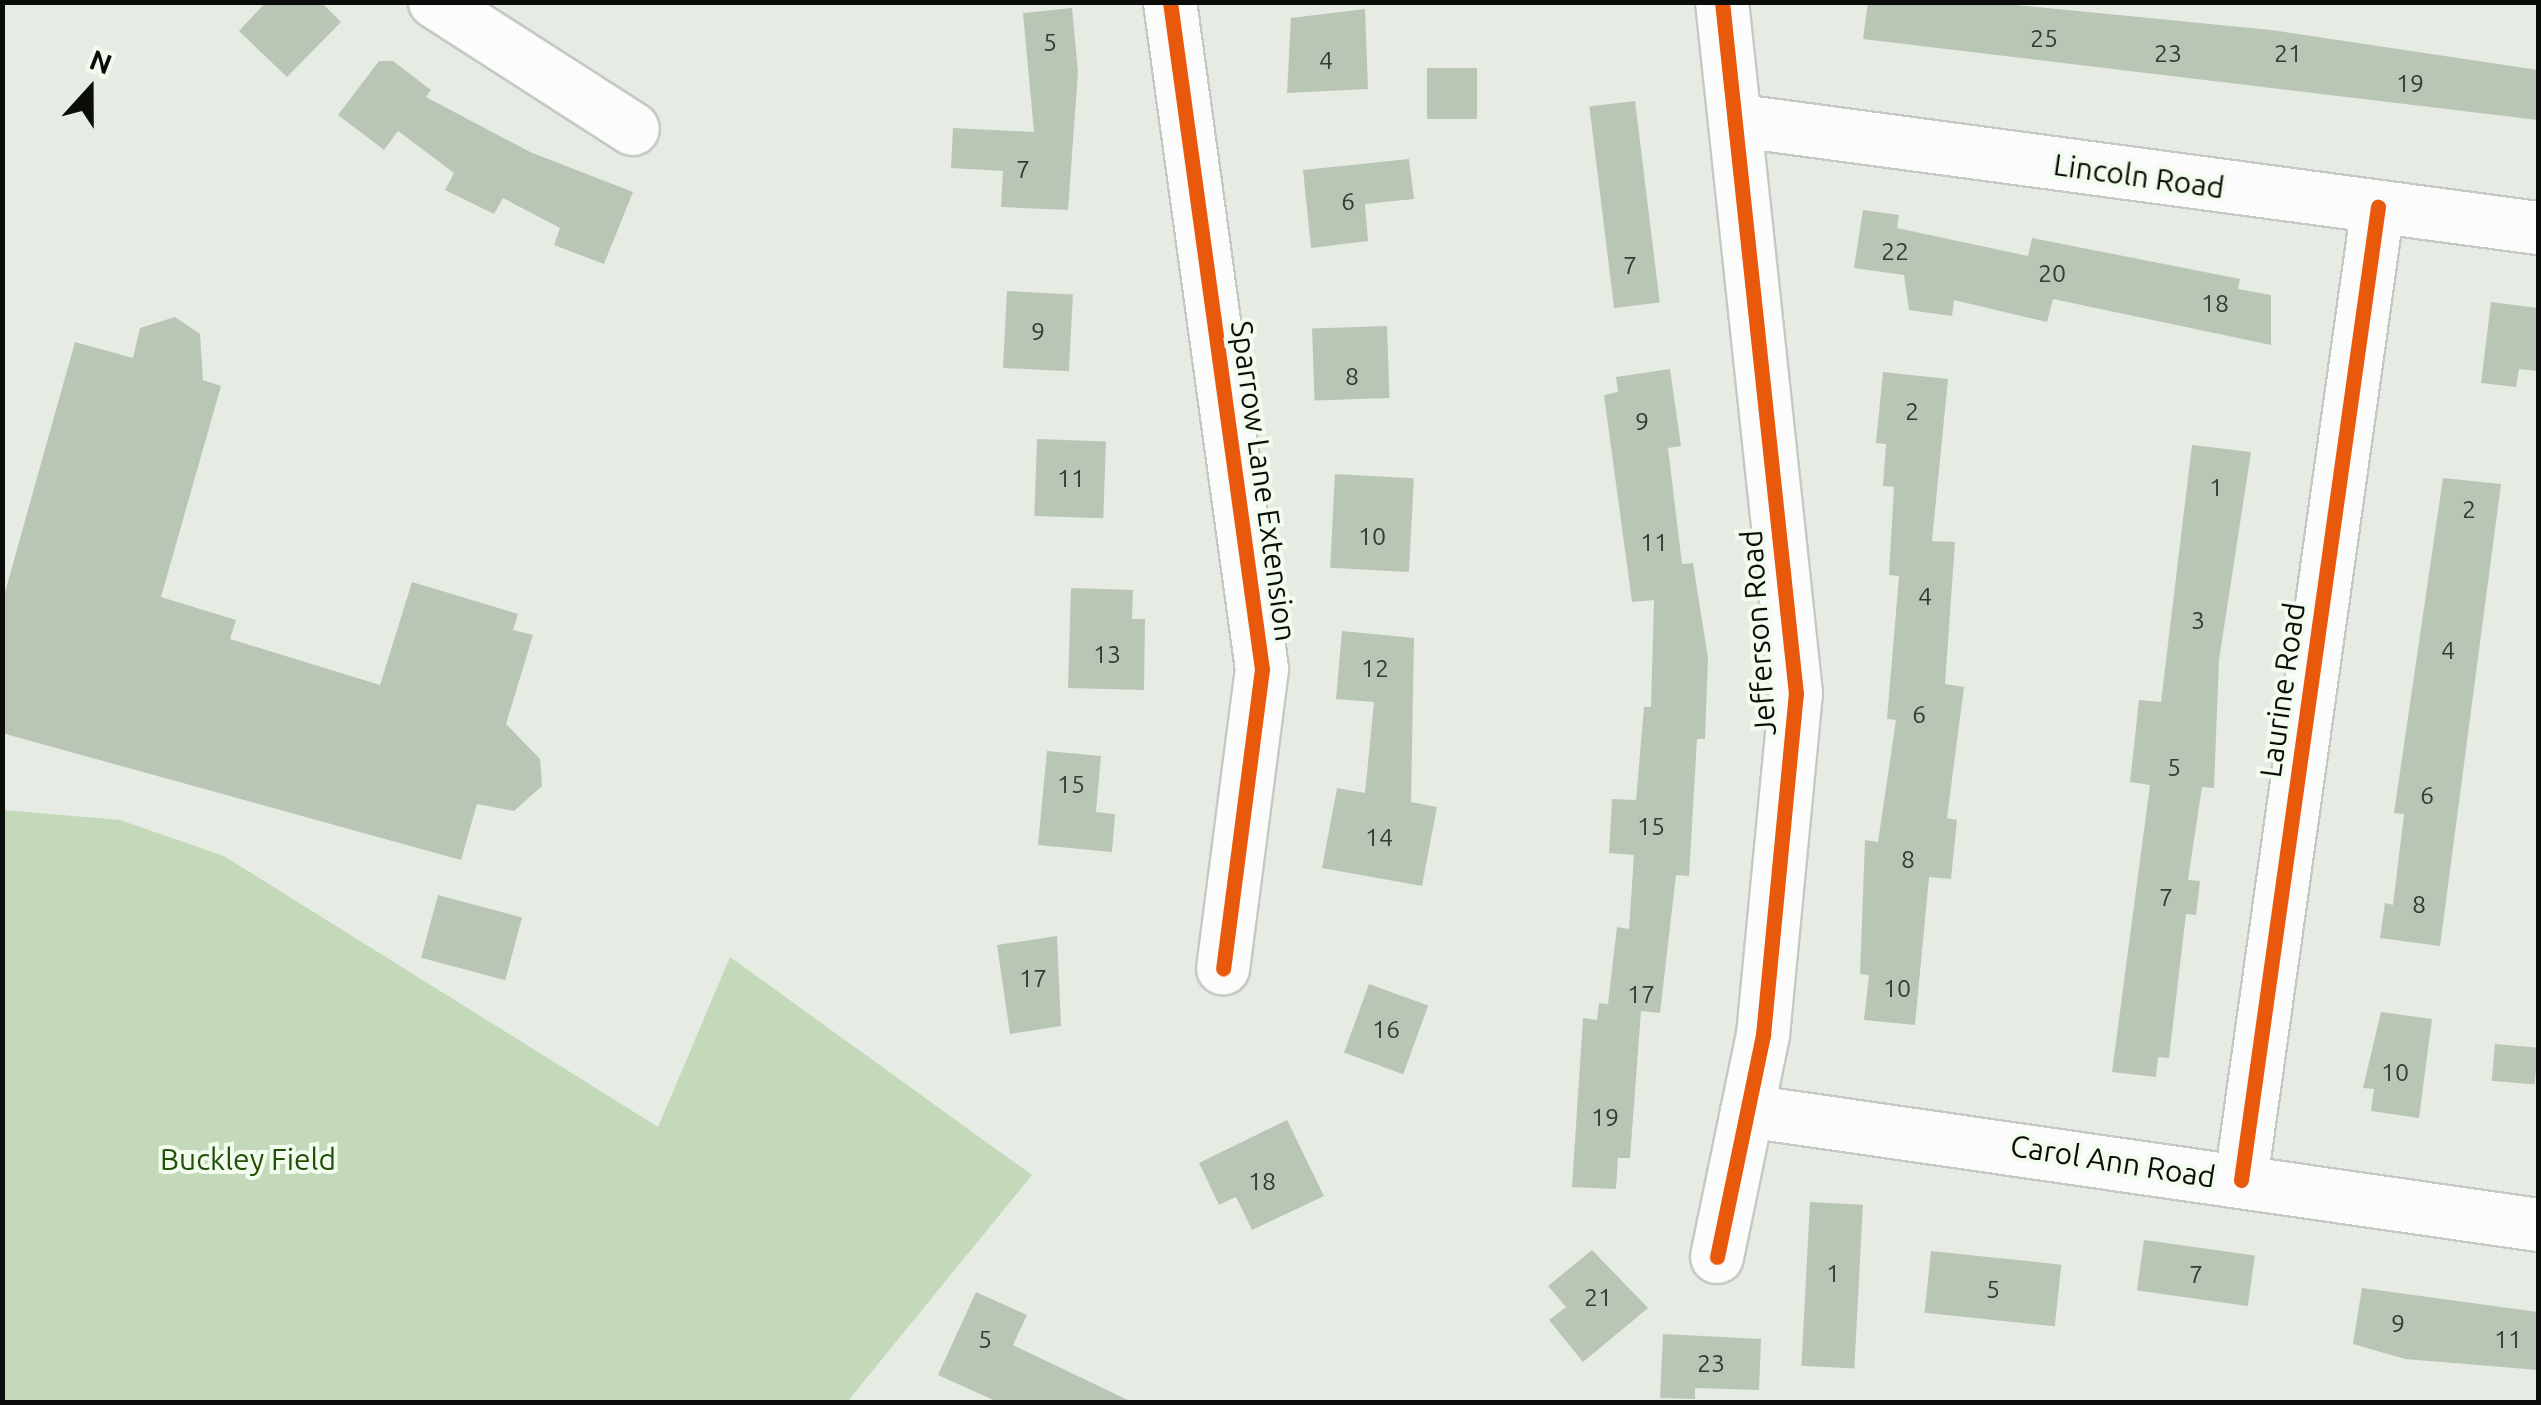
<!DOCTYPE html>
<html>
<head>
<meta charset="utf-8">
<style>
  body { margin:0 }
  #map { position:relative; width:2541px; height:1405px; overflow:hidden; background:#e6ece4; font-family:Ubuntu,sans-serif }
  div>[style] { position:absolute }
  .green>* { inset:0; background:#c3d9ba }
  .building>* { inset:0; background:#b9c6b5; transform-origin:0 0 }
  .roads { filter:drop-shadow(2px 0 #c5c9c3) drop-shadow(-2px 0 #c5c9c3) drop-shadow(0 2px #c5c9c3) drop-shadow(0 -2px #c5c9c3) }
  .street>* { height:52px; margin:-26px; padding:0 26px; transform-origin:26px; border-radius:26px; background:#fbfcfb }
  .cycleway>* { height:15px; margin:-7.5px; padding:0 7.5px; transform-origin:7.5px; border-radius:7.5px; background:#e8590c }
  span { translate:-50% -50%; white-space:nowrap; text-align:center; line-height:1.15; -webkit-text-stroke:8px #f2fcee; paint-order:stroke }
  .number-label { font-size:25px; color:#363b34 }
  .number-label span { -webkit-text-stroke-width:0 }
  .street-label { font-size:30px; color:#0a0d09 }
  .park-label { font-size:30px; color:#224f07 }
  .frame { position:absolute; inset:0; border:5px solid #0a0d09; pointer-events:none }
  .north { position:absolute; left:40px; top:40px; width:100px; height:100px; -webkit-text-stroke:8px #f2fcee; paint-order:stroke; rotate:21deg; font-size:28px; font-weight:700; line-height:40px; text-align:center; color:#0a0d09 }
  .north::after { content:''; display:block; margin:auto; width:35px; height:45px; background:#0a0d09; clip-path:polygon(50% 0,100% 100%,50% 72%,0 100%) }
</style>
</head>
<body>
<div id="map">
  <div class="green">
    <div style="clip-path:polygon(3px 810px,120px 820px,224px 856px,658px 1127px,730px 957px,1032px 1175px,847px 1402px,3px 1402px)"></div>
  </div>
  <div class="building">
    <div style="clip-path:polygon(266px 2px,321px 2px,341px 22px,287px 77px,239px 31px)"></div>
    <div style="clip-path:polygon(1868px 2px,1985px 2px,2271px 30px,2538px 70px,2538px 120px,1863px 39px)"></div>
    <div style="clip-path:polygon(1072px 8px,1078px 72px,1068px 210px,1001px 207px,1003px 171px,951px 168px,953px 128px,1034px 132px,1023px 13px)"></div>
    <div style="clip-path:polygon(1365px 9px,1368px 89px,1287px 93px,1291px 18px)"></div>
    <div style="clip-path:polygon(379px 61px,393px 61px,431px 90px,426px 97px,530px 152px,633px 192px,604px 264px,554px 245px,560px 228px,503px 198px,494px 214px,445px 190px,454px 173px,398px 131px,384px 150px,338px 115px)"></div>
    <div style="left:1427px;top:68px;width:50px;height:51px"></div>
    <div style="left:1635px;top:101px;width:203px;height:46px;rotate:83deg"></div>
    <div style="clip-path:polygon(1409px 159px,1414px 199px,1365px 204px,1368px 241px,1311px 248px,1303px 170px)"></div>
    <div style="clip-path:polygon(1863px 210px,1899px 215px,1897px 228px,2028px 256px,2032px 238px,2240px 279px,2238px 289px,2271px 295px,2271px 345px,2053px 299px,2047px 322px,1954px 300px,1952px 316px,1909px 310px,1904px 275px,1854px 268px)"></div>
    <div style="left:1007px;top:291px;width:66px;height:77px;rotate:3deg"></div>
    <div style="clip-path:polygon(2491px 302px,2538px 308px,2538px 371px,2519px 369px,2516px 387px,2481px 383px)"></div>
    <div style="clip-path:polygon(175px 317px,200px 334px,203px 380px,221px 386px,161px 597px,236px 620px,230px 639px,380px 685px,412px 582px,518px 614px,513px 630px,533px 635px,506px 724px,540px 759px,542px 786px,514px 811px,477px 804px,461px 860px,2px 733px,2px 603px,75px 342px,133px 358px,140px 328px)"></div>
    <div style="left:1387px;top:326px;width:72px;height:75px;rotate:88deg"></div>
    <div style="clip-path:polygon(1670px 369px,1681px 446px,1668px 448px,1682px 564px,1693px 563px,1708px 658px,1705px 739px,1697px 739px,1689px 876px,1676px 875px,1660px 1013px,1641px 1011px,1630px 1158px,1618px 1158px,1616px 1189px,1572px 1187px,1583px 1018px,1597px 1020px,1599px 1003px,1608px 1004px,1617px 927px,1629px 929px,1634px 855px,1609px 853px,1612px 799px,1636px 800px,1644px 707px,1651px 707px,1654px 600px,1632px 602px,1604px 395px,1618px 392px,1616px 377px)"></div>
    <div style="clip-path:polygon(1883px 372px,1948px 379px,1932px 541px,1955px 542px,1945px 684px,1964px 687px,1947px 818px,1957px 820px,1951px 879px,1929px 877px,1915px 1025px,1864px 1020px,1869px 975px,1860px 974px,1865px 840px,1878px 842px,1896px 720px,1887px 719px,1899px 576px,1889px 575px,1894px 487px,1883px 486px,1886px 444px,1876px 443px)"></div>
    <div style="left:1037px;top:439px;width:69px;height:77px;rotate:2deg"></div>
    <div style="clip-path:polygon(2192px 445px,2251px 452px,2219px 660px,2214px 788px,2202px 787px,2188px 880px,2200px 881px,2196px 915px,2186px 914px,2169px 1058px,2158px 1057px,2156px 1077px,2112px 1072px,2150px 785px,2130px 782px,2139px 700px,2161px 702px)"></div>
    <div style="left:1335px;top:474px;width:79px;height:94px;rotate:3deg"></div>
    <div style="clip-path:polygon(2443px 478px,2501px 484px,2440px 946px,2380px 938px,2385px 903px,2393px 905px,2404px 814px,2394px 813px)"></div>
    <div style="clip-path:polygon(1071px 588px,1133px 590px,1132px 619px,1145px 619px,1144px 690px,1068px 688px)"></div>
    <div style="clip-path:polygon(1342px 631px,1414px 638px,1411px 802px,1437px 807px,1422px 886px,1322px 868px,1337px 788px,1365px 793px,1374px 702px,1336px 699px)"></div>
    <div style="clip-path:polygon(1047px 751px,1101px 756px,1096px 812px,1115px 814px,1112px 852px,1038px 845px)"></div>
    <div style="left:438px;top:895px;width:87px;height:65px;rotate:15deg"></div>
    <div style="clip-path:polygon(1057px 936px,1061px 1026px,1010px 1034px,997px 945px)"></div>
    <div style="left:1369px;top:984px;width:63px;height:73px;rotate:20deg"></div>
    <div style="clip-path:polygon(2381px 1012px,2432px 1019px,2419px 1118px,2371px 1111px,2374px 1089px,2363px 1088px)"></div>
    <div style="left:2495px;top:1044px;width:43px;height:37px;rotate:5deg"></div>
    <div style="clip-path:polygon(1287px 1120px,1324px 1196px,1252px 1230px,1236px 1197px,1219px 1205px,1199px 1163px)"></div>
    <div style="left:1810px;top:1202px;width:53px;height:164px;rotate:3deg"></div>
    <div style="left:2144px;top:1240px;width:112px;height:51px;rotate:8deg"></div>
    <div style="clip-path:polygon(1592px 1250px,1648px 1308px,1583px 1362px,1549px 1320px,1566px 1307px,1548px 1286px)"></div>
    <div style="left:1931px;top:1251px;width:131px;height:62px;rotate:6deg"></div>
    <div style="clip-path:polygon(2362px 1288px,2538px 1312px,2538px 1370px,2405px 1359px,2353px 1344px)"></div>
    <div style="clip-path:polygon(976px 1292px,1027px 1315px,1013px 1345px,1132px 1402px,998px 1402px,938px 1375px)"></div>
    <div style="clip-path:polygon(1663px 1334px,1761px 1339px,1759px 1390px,1695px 1388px,1695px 1399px,1660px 1398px)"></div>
  </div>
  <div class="roads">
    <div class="street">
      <div style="left:435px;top:2px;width:235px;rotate:32.7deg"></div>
      <div style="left:1170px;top:2px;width:673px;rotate:82.15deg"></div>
      <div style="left:1262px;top:669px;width:302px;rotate:97.4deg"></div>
      <div style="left:1740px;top:121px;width:805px;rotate:7.64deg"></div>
      <div style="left:1747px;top:1111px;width:799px;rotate:8.2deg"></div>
      <div style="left:2241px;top:1180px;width:983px;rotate:-81.99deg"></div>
      <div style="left:1717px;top:1257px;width:227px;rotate:-78.3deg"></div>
      <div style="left:1763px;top:1035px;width:343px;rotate:-84.5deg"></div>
      <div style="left:1796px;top:694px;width:696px;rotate:-96.1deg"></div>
    </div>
  </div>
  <div class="cycleway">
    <div style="left:1170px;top:2px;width:673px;rotate:82.15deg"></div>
    <div style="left:1262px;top:669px;width:302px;rotate:97.4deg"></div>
    <div style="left:2241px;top:1180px;width:983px;rotate:-81.99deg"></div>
    <div style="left:1717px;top:1257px;width:227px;rotate:-78.3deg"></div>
    <div style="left:1763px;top:1035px;width:343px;rotate:-84.5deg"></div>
    <div style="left:1796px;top:694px;width:696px;rotate:-96.1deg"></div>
  </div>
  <div class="number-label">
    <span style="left:2044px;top:38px">25</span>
    <span style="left:1050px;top:42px">5</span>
    <span style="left:2168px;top:53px">23</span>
    <span style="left:2288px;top:53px">21</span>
    <span style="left:1326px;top:60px">4</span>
    <span style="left:2410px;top:83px">19</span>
    <span style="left:1023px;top:169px">7</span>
    <span style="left:1348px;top:201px">6</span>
    <span style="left:1895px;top:251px">22</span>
    <span style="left:1630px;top:265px">7</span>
    <span style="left:2052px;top:273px">20</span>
    <span style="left:2215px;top:303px">18</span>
    <span style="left:1038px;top:331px">9</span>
    <span style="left:1352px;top:376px">8</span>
    <span style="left:1912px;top:411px">2</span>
    <span style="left:1642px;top:421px">9</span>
    <span style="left:1071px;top:478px">11</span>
    <span style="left:2216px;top:487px">1</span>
    <span style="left:2469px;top:509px">2</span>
    <span style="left:1372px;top:536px">10</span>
    <span style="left:1654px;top:542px">11</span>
    <span style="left:1925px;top:596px">4</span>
    <span style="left:2198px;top:620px">3</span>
    <span style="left:2448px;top:650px">4</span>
    <span style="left:1107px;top:654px">13</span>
    <span style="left:1375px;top:668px">12</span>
    <span style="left:1919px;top:714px">6</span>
    <span style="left:2174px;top:767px">5</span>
    <span style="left:1071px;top:784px">15</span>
    <span style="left:2427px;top:795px">6</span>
    <span style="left:1651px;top:826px">15</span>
    <span style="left:1379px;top:837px">14</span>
    <span style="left:1908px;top:859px">8</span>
    <span style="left:2166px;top:897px">7</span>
    <span style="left:2419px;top:904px">8</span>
    <span style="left:1033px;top:978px">17</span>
    <span style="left:1897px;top:988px">10</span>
    <span style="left:1641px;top:994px">17</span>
    <span style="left:1386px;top:1029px">16</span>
    <span style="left:2395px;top:1072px">10</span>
    <span style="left:1605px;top:1117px">19</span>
    <span style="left:1262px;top:1181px">18</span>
    <span style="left:1833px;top:1273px">1</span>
    <span style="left:2196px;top:1274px">7</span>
    <span style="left:1993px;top:1289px">5</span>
    <span style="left:1598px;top:1297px">21</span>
    <span style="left:2398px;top:1323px">9</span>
    <span style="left:985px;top:1339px">5</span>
    <span style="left:2508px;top:1339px">11</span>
    <span style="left:1711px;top:1363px">23</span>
  </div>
  <div class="street-label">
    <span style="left:2139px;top:176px;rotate:8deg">Lincoln Road</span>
    <span style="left:1264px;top:481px;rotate:82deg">Sparrow Lane Extension</span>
    <span style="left:1758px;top:633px;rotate:-94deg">Jefferson Road</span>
    <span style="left:2282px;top:690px;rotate:-82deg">Laurine Road</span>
    <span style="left:2113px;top:1161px;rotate:9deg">Carol Ann Road</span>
  </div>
  <div class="park-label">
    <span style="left:248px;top:1159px">Buckley Field</span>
  </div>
  <div class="frame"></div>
  <div class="north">N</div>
</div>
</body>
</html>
